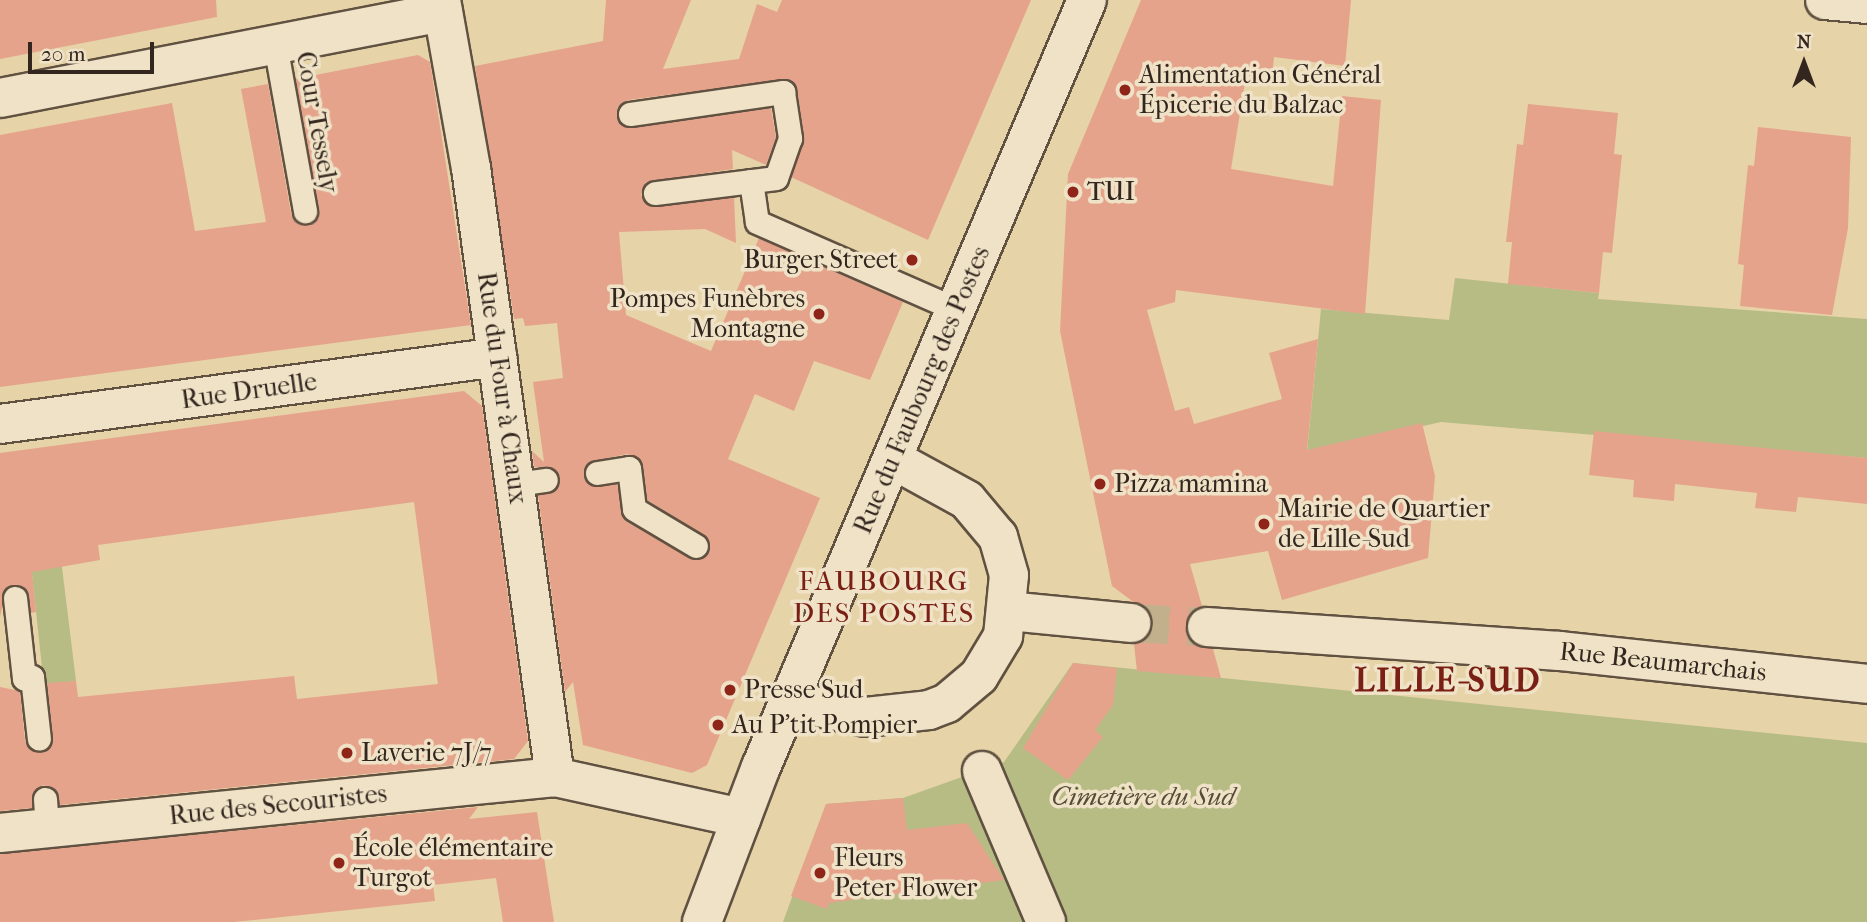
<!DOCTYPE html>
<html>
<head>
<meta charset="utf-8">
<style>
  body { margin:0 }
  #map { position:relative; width:1867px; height:922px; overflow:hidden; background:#e6d3a7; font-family:"IM FELL French Canon",serif }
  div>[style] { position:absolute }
  .green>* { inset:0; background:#b7bc85 }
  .building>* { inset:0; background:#e5a38c }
  .street-tunnel>* { height:38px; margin-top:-19px; transform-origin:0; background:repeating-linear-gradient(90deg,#c2b08c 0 38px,transparent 0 57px) }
  .roads { filter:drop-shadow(2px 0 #605141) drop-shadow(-2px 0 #605141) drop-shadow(0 2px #605141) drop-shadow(0 -2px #605141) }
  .lane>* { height:23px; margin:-11.5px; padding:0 11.5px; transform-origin:11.5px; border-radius:11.5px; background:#efe2c6 }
  .street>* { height:38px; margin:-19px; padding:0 19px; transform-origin:19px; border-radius:19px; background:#efe2c6 }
  .secondary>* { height:38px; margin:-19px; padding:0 19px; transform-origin:19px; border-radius:19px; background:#efe2c6 }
  .dots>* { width:19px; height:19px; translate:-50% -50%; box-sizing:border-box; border:4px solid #efe2c6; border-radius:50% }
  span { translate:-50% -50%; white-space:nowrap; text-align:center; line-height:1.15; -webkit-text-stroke:7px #efe2c6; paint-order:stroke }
  .poi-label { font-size:26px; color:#33261f }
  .left { translate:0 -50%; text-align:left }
  .right { translate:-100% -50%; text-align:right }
  .street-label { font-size:26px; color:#33261f }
  .park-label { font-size:26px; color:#544c38; font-style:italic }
  .neighbourhood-label { font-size:28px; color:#7a1f14; letter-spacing:2px }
  .district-label { font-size:33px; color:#7a1f14; font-weight:700; letter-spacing:2px }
  .north { position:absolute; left:1769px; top:28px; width:70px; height:70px; -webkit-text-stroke:5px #efe2c6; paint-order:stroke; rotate:0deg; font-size:19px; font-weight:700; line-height:28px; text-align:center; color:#33261f }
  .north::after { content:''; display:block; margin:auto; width:24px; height:32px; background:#33261f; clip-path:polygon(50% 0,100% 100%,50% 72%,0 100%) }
  .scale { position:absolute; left:28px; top:42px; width:126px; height:32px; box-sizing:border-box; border:4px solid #33261f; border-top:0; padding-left:9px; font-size:21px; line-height:24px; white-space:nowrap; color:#33261f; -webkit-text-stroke:5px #efe2c6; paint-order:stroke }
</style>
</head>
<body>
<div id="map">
  <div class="green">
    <div style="clip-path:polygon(1455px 278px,1599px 293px,1598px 299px,1867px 319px,1867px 458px,1441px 422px,1307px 452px,1321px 309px,1449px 320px)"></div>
    <div style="clip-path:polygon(60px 551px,76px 681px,68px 682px,69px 694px,45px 696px,30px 555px)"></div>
    <div style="clip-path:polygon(1073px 663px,1867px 743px,1867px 922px,783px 922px,826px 804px,903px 798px,1004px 762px)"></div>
  </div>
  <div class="building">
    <div style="clip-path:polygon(0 0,216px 0,217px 17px,0 59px)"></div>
    <div style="clip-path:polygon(evenodd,606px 0,691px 0,663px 69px,739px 59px,757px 4px,777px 12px,782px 0,1031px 0,928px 240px,791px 177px,804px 137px,797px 90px,789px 79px,628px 100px,617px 108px,619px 122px,631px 128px,771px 108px,776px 137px,766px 165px,732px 150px,733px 169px,646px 182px,641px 195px,650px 206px,734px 197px,736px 243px,705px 229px,619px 232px,626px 315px,711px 351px,759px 238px,903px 302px,870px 380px,814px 361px,794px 411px,755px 394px,728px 459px,820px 498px,707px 765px,692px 773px,583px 745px,573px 682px,565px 692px,538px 495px,555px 491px,560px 477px,551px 467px,534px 467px,532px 451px,544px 462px,533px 382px,563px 378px,557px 323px,525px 326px,523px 318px,514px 319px,475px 66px,603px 41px,606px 0,627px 454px,640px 460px,647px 500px,708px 539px,703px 558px,689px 558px,626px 521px,617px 484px,598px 487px,586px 481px,589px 462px,627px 454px)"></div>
    <div style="clip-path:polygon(1141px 0,1351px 0,1345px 66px,1274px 57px,1271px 86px,1245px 82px,1231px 169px,1333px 186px,1342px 96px,1381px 100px,1365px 314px,1176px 290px,1175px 302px,1147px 310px,1175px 411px,1189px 407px,1194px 424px,1282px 399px,1269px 353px,1318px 339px,1307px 450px,1422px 423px,1435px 476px,1428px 558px,1282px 600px,1268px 551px,1190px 564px,1202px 606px,1189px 615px,1187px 636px,1195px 645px,1213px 649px,1221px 678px,1137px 671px,1134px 644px,1149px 635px,1151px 615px,1112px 586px,1060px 331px,1068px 174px)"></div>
    <div style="clip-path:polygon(418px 55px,430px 62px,471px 325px,0 387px,0 135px,172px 103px,195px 231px,266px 222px,241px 89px,268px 84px,291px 213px,308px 225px,319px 209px,295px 79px)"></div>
    <div style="clip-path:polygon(1528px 104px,1618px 113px,1614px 154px,1622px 155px,1612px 253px,1603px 252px,1599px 293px,1508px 284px,1512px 242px,1506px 242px,1517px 144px,1523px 145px)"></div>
    <div style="clip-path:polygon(1758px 127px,1851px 137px,1848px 228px,1832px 315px,1740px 306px,1744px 265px,1738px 264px,1748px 165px,1754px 166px)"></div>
    <div style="clip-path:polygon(464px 391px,482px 406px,528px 741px,514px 759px,59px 805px,56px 791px,43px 785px,33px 792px,32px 808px,0 811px,0 687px,20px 691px,25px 741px,40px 753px,53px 738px,47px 683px,76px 681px,78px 697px,294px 676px,297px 699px,438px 684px,414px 502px,98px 545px,100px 560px,32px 572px,36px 612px,31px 613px,26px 589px,7px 586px,0 617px,0 453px)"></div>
    <div style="clip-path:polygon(1594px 431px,1867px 458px,1867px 504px,1798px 497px,1796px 512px,1755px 508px,1757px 493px,1675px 484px,1674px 501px,1633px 497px,1634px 480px,1589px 475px)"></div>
    <div style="clip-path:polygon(1073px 663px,1117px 668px,1113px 705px,1095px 730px,1103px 737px,1068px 780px,1023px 748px)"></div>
    <div style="clip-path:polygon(903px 798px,907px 830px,967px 823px,1004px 880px,829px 903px,827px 909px,791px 896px,826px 804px)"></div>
    <div style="clip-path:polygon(478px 807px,469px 819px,537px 812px,554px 922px,503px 922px,496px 878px,433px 885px,435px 901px,234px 922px,0 922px,0 854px)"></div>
  </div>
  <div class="street-tunnel">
    <div style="left:1131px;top:623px;width:76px;rotate:3deg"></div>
  </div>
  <div class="roads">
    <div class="lane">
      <div style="left:275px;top:44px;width:170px;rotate:79.8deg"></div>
      <div style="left:630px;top:114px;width:155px;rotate:-8.2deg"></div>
      <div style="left:783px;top:92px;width:47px;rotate:81.3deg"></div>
      <div style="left:790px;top:138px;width:42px;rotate:109.3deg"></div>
      <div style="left:776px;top:178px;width:122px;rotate:172.9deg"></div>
      <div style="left:751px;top:181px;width:41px;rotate:81.7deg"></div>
      <div style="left:757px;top:222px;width:219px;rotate:23.7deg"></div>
      <div style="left:597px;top:473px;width:32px;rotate:-9deg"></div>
      <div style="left:629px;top:468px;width:41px;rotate:83deg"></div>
      <div style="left:634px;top:509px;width:72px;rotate:30.8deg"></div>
      <div style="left:516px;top:484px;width:30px;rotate:-8deg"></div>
      <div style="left:15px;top:598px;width:81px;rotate:83.6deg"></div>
      <div style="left:24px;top:678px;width:8px;rotate:-7deg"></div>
      <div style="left:32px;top:677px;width:62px;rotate:83.6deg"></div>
      <div style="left:45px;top:799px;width:29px;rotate:86deg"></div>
    </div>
    <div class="street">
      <div style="left:441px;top:0;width:171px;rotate:79.9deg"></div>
      <div style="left:471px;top:168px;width:615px;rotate:82.15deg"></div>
      <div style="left:1825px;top:0;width:42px;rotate:5.4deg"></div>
      <div style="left:0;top:98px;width:451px;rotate:-11deg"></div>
      <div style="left:0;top:424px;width:502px;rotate:-7.66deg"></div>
      <div style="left:1008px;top:611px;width:124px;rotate:5.6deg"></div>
      <div style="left:1207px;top:627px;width:353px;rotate:3.9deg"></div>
      <div style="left:1559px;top:651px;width:310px;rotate:6.1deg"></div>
      <div style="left:789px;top:701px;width:79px;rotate:11.7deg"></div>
      <div style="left:866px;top:717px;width:63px;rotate:-6.3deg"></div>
      <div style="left:929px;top:710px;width:19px;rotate:-21deg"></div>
      <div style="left:947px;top:703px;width:42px;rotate:-40.2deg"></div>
      <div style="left:979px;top:676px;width:47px;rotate:-59deg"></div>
      <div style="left:1003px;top:636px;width:61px;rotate:-84.4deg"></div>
      <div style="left:1009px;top:575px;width:40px;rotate:-106deg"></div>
      <div style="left:998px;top:537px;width:48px;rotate:-130deg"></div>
      <div style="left:967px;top:500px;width:85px;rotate:-151.3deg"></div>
      <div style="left:982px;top:771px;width:164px;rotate:67deg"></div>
      <div style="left:0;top:833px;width:558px;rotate:-5.76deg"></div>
      <div style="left:555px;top:777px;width:191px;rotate:12.4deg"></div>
    </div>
    <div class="secondary">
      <div style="left:702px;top:922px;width:166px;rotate:-69.2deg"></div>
      <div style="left:761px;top:767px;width:833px;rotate:-66.97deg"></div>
    </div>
  </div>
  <div class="dots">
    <div style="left:1125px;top:90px;background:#8f2418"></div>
    <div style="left:1073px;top:192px;background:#8f2418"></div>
    <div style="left:912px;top:260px;background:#8f2418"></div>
    <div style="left:819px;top:314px;background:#8f2418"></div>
    <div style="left:1100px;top:484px;background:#8f2418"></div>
    <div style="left:1264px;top:524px;background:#8f2418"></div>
    <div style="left:730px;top:690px;background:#8f2418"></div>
    <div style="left:718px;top:725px;background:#8f2418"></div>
    <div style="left:347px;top:753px;background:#8f2418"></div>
    <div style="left:339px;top:863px;background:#8f2418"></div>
    <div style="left:820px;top:873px;background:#8f2418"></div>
  </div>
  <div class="poi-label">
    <span class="left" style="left:1139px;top:90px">Alimentation Général<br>Épicerie du Balzac</span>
    <span class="left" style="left:1087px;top:192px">TUI</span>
    <span class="right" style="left:898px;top:260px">Burger Street</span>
    <span class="right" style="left:805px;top:314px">Pompes Funèbres<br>Montagne</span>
    <span class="left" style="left:1114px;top:484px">Pizza mamina</span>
    <span class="left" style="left:1278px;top:524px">Mairie de Quartier<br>de Lille-Sud</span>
    <span class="left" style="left:744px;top:690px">Presse Sud</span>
    <span class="left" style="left:732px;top:725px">Au P'tit Pompier</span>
    <span class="left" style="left:361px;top:753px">Laverie 7J/7</span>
    <span class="left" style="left:353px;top:863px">École élémentaire<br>Turgot</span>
    <span class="left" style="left:834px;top:873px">Fleurs<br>Peter Flower</span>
  </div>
  <div class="street-label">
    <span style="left:317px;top:122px;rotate:80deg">Cour Tessely</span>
    <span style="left:502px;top:388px;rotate:82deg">Rue du Four à Chaux</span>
    <span style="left:922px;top:390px;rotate:-67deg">Rue du Faubourg des Postes</span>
    <span style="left:249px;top:391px;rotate:-8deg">Rue Druelle</span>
    <span style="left:1663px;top:662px;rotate:6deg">Rue Beaumarchais</span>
    <span style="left:278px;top:805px;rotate:-6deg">Rue des Secouristes</span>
  </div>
  <div class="park-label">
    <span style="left:1143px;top:797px">Cimetière du Sud</span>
  </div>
  <div class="neighbourhood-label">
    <span style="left:884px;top:597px">FAUBOURG<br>DES POSTES</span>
  </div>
  <div class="district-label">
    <span style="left:1448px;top:681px">LILLE-SUD</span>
  </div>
  <div class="north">N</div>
  <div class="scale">20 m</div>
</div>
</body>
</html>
